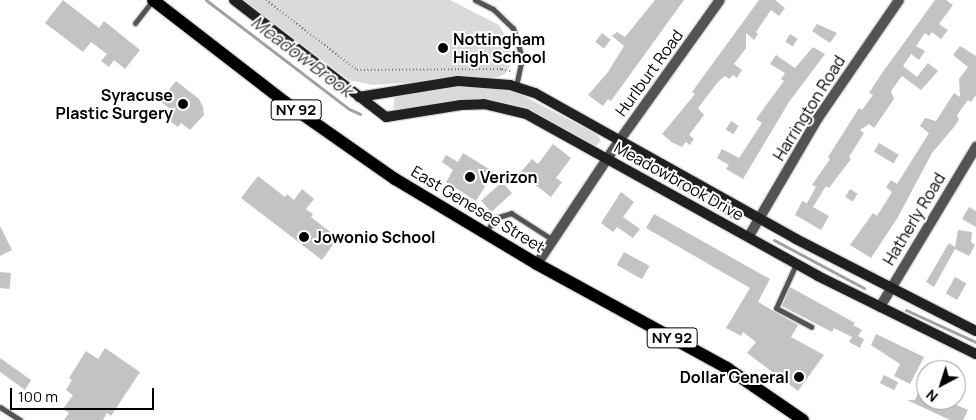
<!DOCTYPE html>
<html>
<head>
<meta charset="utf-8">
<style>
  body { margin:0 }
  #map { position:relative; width:976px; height:420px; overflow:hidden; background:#fff; font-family:Manrope,sans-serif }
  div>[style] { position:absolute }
  .green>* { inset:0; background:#dadada }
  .stream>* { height:3px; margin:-1.5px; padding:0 1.5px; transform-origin:1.5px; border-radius:1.5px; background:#a1a1a1 }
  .building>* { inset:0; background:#c3c3c3; transform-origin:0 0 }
  .path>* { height:2px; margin-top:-1px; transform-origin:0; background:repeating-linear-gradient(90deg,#757575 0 1px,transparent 0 3.5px) }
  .roads { filter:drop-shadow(1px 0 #dbdbdb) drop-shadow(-1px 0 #dbdbdb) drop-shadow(0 1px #dbdbdb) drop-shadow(0 -1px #dbdbdb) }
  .lane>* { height:5px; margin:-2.5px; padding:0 2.5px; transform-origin:2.5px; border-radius:2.5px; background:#535353 }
  .street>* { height:10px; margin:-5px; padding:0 5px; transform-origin:5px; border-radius:5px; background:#535353 }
  .secondary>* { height:10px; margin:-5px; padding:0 5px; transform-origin:5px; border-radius:5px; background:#202020 }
  .primary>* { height:12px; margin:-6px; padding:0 6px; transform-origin:6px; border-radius:6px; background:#000 }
  .dots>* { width:14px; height:14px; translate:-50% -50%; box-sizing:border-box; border:2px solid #fff; border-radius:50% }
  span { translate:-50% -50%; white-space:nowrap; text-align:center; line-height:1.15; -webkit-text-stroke:4px #fff; paint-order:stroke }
  .shield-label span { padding:1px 4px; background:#fff; border:1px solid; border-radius:4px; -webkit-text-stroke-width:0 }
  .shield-label { font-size:15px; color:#000; font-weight:700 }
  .poi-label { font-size:16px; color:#000; font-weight:700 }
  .left { translate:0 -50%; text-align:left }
  .right { translate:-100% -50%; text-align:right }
  .street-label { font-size:16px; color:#000 }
  .water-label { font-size:18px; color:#424242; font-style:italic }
  .north { position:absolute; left:916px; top:360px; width:50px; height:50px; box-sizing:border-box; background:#fff; border:1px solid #999; border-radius:50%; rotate:220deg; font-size:14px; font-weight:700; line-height:20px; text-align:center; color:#000 }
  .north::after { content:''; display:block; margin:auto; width:18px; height:22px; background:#000; clip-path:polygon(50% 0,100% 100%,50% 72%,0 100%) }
  .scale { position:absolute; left:10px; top:388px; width:144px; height:22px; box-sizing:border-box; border:2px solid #000; border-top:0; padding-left:6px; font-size:15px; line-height:18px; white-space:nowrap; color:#000; -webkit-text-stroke:4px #fff; paint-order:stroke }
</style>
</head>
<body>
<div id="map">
  <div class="green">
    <div style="clip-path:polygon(244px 0,450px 0,499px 25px,512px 48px,512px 63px,505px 74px,498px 77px,373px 85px,349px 80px)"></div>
    <div style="clip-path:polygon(458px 86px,493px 87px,518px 93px,598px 135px,601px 141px,595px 147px,515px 106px,492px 100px,461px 99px,401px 111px,393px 108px,395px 96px)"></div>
  </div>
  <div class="stream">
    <div style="left:206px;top:0;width:180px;rotate:37.3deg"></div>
    <div style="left:349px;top:109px;width:12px;rotate:24deg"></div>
    <div style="left:642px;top:166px;width:108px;rotate:29.4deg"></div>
    <div style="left:774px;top:240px;width:102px;rotate:28.1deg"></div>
    <div style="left:906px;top:310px;width:77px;rotate:24.6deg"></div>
  </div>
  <div class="building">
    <div style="clip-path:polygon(63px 0,99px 28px,104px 21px,140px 50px,125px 69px,114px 60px,109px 67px,101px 61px,107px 54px,91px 42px,83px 52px,45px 23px)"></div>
    <div style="clip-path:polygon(655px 0,684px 0,611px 101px,608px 99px,603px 106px,588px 95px,608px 72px,624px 46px,612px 36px,617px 32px,625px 37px)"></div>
    <div style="clip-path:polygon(759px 0,775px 0,785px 8px,779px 16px,771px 10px,756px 32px,758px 34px,754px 40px,746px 33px,746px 48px,734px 64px,742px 70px,737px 78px,733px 75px,729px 79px,725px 76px,718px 82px,698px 108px,704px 115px,689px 135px,694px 139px,690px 145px,686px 142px,682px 147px,673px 143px,662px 134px,695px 94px,692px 92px)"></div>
    <div style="clip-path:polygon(935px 0,946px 0,953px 5px,939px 24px,948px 30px,941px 39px,932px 32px,929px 36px,925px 33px,916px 46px,925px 51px,919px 60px,911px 54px,903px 66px,917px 77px,928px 63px,938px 71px,921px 90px,902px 76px,891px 91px,894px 99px,874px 128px,869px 124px,860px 130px,864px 133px,849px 157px,851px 159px,829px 188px,826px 186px,813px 207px,829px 216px,821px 230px,795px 215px,802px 201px,807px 203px,816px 187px,812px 185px,830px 159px,828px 157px,859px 108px,862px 110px,873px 95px,869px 93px,882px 73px)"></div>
    <div style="clip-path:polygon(817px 24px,837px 33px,830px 43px,812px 31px)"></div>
    <div style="left:602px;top:33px;width:11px;height:11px;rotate:38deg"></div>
    <div style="left:790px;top:34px;width:9px;height:9px;rotate:32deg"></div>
    <div style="clip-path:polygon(960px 46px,976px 56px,976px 95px,971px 102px,968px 100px,957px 115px,959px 120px,954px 127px,932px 153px,898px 217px,871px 258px,850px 245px,873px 213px,877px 216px,892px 192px,886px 187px,891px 180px,897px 184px,929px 133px,920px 126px,925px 118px,936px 121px,954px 93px,960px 97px,959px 79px,968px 67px,953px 55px)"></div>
    <div style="clip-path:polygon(813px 47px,825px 54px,789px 102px,743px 179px,726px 169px,729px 165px,717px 158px,722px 149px,739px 158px,762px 123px,756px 119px,784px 81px,781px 79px,785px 73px,770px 64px,776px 55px,795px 68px)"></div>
    <div style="clip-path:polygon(176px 81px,199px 99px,203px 107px,204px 115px,190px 130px,181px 123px,178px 127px,164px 117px,170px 109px,160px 101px)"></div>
    <div style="left:731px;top:121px;width:9px;height:10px;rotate:32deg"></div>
    <div style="left:879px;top:143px;width:23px;height:10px;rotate:31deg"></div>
    <div style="clip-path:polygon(553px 144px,571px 158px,556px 178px,562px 182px,551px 197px,520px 173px,532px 159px,538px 164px)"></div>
    <div style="clip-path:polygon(463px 153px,494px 172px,476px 201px,446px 182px,453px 170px,442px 162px,446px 155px,458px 162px)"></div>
    <div style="clip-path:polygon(258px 176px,285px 197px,287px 194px,294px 200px,302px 189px,314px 199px,306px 209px,313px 214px,311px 217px,338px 238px,322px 260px,241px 198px)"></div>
    <div style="left:502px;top:182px;width:15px;height:28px;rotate:48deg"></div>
    <div style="left:850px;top:189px;width:9px;height:9px;rotate:32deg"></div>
    <div style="clip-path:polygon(621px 192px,634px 202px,623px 217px,640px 229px,633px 238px,617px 227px,613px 232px,601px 223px)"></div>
    <div style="clip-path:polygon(969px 207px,976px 211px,976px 227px,962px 219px)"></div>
    <div style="clip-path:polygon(654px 214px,770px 279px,758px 302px,798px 325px,791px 337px,824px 355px,798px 391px,747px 353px,756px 342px,743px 332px,741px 336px,726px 328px,750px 288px,646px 228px)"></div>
    <div style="clip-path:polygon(0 226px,12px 250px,0 256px)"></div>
    <div style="clip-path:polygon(958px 230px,972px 232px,971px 242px,975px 245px,969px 256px,955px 249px,934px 287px,926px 282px,949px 243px,955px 247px)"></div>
    <div style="left:624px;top:252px;width:29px;height:15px;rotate:29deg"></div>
    <div style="left:0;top:272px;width:11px;height:16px;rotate:5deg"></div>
    <div style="left:955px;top:277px;width:13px;height:19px;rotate:29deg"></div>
    <div style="clip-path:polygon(790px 287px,855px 323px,853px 325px,862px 330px,858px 336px,864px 339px,860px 348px,849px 342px,852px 337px,834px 328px,832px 332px,782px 306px)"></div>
    <div style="clip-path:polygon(876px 334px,924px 357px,910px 384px,894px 376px,900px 364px,871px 345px)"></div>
    <div style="clip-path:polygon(105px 348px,140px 372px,111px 416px,107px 413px,103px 420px,64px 420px,69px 413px,63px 409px,73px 395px,66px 390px,72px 380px,69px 378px,86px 351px,98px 359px)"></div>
    <div style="clip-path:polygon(0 358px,31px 380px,25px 390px,0 372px)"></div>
    <div style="left:884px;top:375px;width:16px;height:9px;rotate:27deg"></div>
    <div style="clip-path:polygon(920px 388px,926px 391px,926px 400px,945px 400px,968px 410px,963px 420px,950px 420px,907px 400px,915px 400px)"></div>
  </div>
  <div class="path">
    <div style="left:266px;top:0;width:115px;rotate:37.6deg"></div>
    <div style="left:357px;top:70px;width:145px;rotate:-0.4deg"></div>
    <div style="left:502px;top:69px;width:10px;rotate:17deg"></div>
  </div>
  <div class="roads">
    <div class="lane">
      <div style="left:475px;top:0;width:20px;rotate:27deg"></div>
      <div style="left:493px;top:9px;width:28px;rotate:44deg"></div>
      <div style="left:513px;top:28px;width:31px;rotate:73deg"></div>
      <div style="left:522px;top:58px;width:30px;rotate:102deg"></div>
      <div style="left:135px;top:23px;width:29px;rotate:-52deg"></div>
      <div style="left:486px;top:232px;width:17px;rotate:-57deg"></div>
      <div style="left:495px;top:218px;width:17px;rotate:-17deg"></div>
      <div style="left:511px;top:213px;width:50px;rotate:32.7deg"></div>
      <div style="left:796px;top:264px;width:48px;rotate:114.4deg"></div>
      <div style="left:776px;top:308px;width:40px;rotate:28deg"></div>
      <div style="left:0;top:407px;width:24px;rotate:33deg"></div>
    </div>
    <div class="street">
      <div style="left:749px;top:236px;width:137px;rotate:-59.7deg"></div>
      <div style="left:818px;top:118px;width:143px;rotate:-55.5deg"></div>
      <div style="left:537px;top:264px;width:148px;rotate:-56.3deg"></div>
      <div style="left:619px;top:141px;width:173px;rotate:-54.4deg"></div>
      <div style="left:880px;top:307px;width:187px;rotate:-59deg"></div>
    </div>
    <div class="secondary">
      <div style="left:234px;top:0;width:192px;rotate:37.6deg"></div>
      <div style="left:386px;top:117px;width:76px;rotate:-9.1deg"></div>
      <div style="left:461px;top:105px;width:23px;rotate:-2deg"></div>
      <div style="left:484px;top:104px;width:43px;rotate:13.4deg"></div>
      <div style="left:526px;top:114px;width:334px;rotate:29deg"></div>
      <div style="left:818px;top:276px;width:176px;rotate:26.3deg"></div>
      <div style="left:359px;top:97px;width:100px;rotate:-9.2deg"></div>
      <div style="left:458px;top:81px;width:52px;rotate:4.4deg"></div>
      <div style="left:510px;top:85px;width:26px;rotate:18deg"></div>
      <div style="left:535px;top:93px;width:299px;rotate:29.2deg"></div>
      <div style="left:796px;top:239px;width:202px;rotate:27.1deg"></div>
    </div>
    <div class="primary">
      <div style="left:153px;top:0;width:167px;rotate:37.7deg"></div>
      <div style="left:285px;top:102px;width:134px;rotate:35deg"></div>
      <div style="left:395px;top:179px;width:165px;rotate:30.9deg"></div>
      <div style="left:537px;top:264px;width:217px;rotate:28.7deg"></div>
      <div style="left:727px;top:368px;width:92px;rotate:34.4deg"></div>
    </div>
  </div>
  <div class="dots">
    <div style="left:443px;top:48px;background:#000"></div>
    <div style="left:183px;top:104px;background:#000"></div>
    <div style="left:470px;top:177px;background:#000"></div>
    <div style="left:304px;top:237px;background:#000"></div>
    <div style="left:799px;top:377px;background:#000"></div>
  </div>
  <div class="shield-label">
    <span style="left:296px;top:110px">NY 92</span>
    <span style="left:672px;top:338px">NY 92</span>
  </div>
  <div class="poi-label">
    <span class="left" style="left:453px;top:48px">Nottingham<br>High School</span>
    <span class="right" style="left:173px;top:104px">Syracuse<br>Plastic Surgery</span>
    <span class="left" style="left:480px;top:177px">Verizon</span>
    <span class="left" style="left:314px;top:237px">Jowonio School</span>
    <span class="right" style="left:789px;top:377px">Dollar General</span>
  </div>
  <div class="street-label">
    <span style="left:649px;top:73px;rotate:-54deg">Hurlburt Road</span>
    <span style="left:809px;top:108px;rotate:-58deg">Harrington Road</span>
    <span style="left:679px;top:181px;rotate:29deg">Meadowbrook Drive</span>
    <span style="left:478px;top:209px;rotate:31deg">East Genesee Street</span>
    <span style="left:914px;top:219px;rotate:-59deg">Hatherly Road</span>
  </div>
  <div class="water-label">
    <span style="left:302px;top:56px;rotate:37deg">Meadow Brook</span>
  </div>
  <div class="north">N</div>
  <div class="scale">100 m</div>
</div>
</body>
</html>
